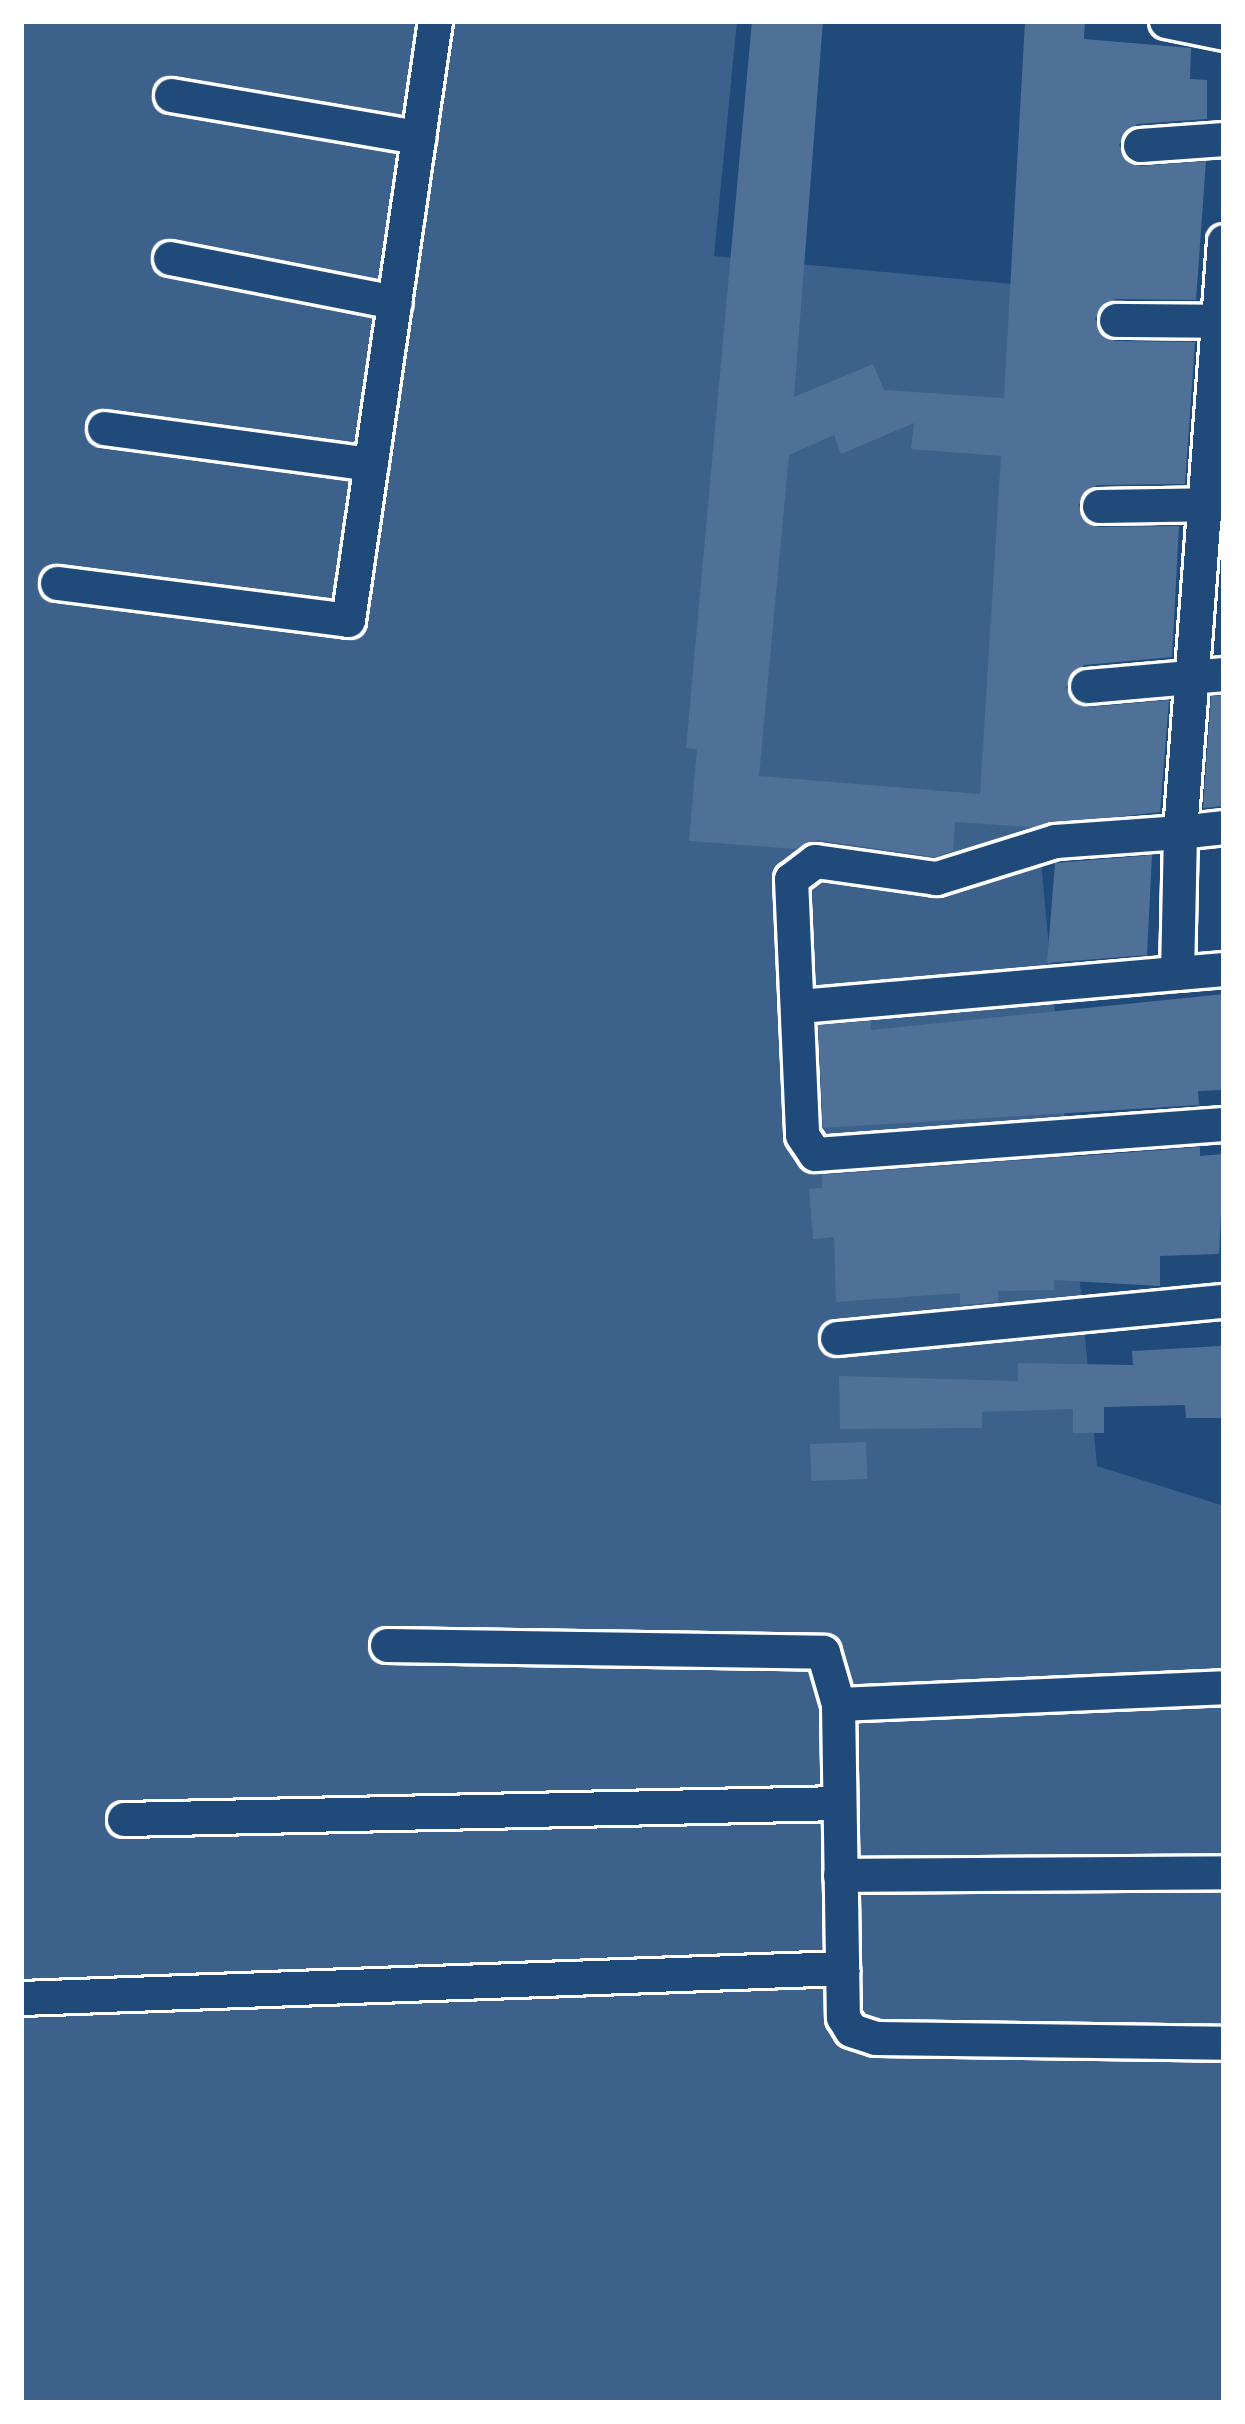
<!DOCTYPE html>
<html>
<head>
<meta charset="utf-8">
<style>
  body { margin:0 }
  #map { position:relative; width:1245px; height:2424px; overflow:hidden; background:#1f4a7a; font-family:"Playpen Sans",sans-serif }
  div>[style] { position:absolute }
  .green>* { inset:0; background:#3c618b }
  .building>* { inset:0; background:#507197; transform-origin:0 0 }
  .roads { filter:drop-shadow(3px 0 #fff) drop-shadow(-3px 0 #fff) drop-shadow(0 3px #fff) drop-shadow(0 -3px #fff) }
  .minor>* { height:33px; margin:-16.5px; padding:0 16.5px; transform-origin:16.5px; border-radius:16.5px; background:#1f4a7a }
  span { translate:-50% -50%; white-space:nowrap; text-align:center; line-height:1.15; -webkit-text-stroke:12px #1f4a7a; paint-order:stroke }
  .frame { position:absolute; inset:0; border:24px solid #fff; pointer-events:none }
</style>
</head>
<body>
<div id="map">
  <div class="green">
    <div style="clip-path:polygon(21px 21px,737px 21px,714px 256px,1034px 286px,1038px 829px,1097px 1466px,1224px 1506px,1224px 2403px,21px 2403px)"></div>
  </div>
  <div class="building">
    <div style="clip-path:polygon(evenodd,752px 21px,823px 21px,794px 397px,873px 364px,884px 390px,1004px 398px,1025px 21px,1085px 21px,1084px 39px,1191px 48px,1190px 79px,1207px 80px,1207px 119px,1137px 124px,1119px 145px,1140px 166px,1206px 161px,1196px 300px,1115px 299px,1095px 319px,1115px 341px,1195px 342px,1185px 484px,1097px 485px,1078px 505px,1098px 527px,1179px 526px,1172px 657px,1084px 665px,1066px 687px,1088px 707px,1169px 700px,1160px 812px,1029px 827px,955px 822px,953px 851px,934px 857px,818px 840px,795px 849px,689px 841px,697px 749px,686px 748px,752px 21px,914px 423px,911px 449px,1001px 456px,980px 794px,759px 776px,789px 455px,834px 435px,841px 454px,914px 423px)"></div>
    <div style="clip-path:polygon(1224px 695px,1224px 806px,1203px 808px,1211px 696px)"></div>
    <div style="clip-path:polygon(1152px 855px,1147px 955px,1047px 963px,1055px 863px)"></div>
    <div style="clip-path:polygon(1224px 994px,1222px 1090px,1198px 1091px,1199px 1105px,823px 1128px,818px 1025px,871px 1021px,871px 1030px)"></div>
    <div style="clip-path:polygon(1200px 1147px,1200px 1156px,1224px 1154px,1219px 1254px,1160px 1256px,1160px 1286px,1054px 1280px,1054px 1290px,998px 1291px,998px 1302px,960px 1305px,960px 1293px,836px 1302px,834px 1237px,813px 1239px,809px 1189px,822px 1188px,822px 1175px)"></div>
    <div style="clip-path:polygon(1221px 1346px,1222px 1418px,1186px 1418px,1185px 1405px,1104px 1407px,1104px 1433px,1073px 1433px,1073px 1409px,982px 1412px,982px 1428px,840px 1429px,839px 1376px,1018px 1381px,1018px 1363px,1133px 1365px,1132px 1351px)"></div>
    <div style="left:866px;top:1442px;width:37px;height:56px;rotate:88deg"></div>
  </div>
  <div class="roads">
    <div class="minor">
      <div style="left:1166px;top:21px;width:59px;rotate:11.7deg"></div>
      <div style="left:171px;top:95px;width:251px;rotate:9.7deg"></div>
      <div style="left:1140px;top:145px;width:84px;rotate:-4.1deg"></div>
      <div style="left:1224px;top:241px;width:593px;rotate:94.26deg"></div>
      <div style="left:1180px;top:832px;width:125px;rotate:175.9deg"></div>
      <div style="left:1055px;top:841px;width:125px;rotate:162.7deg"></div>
      <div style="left:936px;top:878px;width:122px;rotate:-172deg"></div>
      <div style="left:815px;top:861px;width:30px;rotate:143deg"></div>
      <div style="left:791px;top:879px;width:256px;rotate:87.5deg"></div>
      <div style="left:802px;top:1135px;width:23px;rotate:56deg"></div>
      <div style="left:815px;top:1154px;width:410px;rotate:-4.2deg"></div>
      <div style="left:170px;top:258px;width:229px;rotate:11.1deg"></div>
      <div style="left:1116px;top:320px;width:108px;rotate:0.5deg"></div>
      <div style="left:104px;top:428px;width:269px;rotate:7.7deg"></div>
      <div style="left:1099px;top:506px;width:123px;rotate:-0.9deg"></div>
      <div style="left:57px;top:583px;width:293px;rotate:7.2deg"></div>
      <div style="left:348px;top:620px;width:605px;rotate:-81.74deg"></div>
      <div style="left:1087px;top:686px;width:138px;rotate:-5deg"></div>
      <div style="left:1224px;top:827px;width:44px;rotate:173.5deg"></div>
      <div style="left:1180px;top:832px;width:141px;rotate:91.2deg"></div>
      <div style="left:1177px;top:973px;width:47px;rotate:-4.9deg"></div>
      <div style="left:799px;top:1006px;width:379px;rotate:-5deg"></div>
      <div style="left:837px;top:1338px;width:389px;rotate:-5.5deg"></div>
      <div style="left:387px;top:1645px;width:436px;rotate:0.9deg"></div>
      <div style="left:823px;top:1652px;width:54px;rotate:73.9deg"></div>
      <div style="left:838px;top:1704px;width:313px;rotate:89.1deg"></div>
      <div style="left:843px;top:2017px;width:15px;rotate:58deg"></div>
      <div style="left:851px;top:2030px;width:26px;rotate:18deg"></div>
      <div style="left:876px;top:2038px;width:348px;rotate:0.8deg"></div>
      <div style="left:838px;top:1704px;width:386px;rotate:-2.5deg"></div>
      <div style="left:124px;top:1819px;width:715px;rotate:-1.28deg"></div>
      <div style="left:840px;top:1875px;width:384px;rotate:-0.4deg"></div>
      <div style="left:21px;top:1998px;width:822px;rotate:-2.09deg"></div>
    </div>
  </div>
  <div class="frame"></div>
</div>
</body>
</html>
